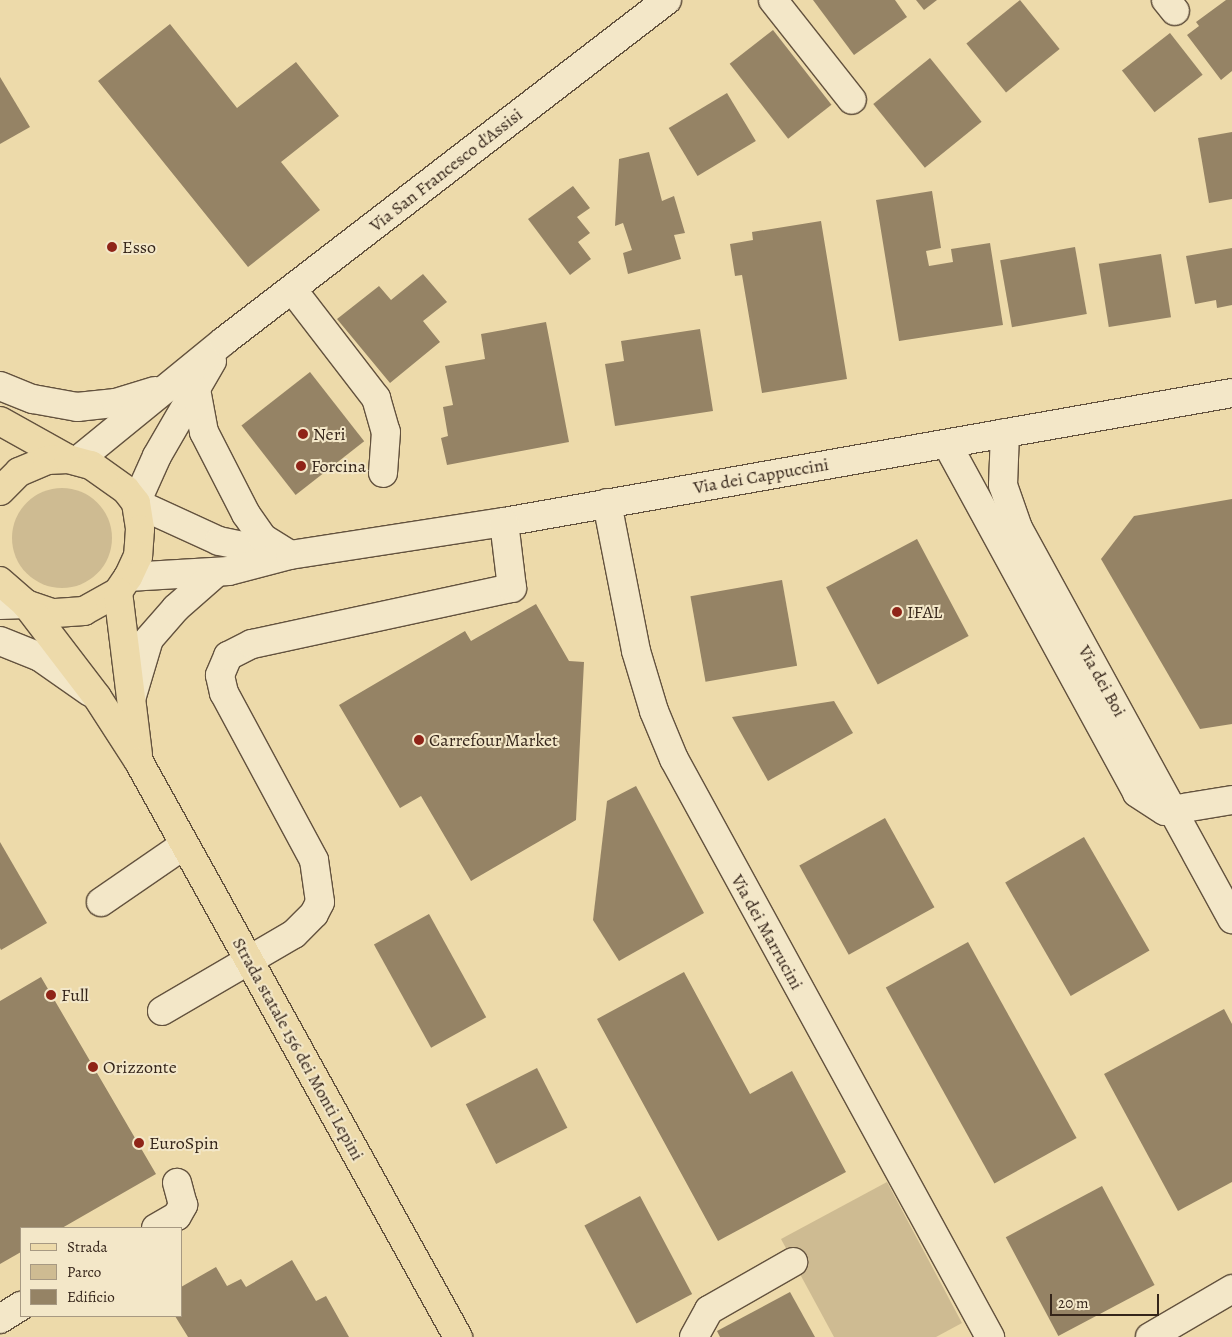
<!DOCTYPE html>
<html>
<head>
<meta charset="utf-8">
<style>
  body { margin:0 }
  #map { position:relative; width:1232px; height:1337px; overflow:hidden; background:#eddaaa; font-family:Alegreya,serif }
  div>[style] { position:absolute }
  .green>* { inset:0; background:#cebb92 }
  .round { border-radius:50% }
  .building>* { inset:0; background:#958365; transform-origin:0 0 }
  .roads { filter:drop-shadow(1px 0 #63523e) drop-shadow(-1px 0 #63523e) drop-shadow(0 1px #63523e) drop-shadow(0 -1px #63523e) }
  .minor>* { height:28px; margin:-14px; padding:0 14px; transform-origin:14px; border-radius:14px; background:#f3e7c8 }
  .major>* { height:28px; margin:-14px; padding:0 14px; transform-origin:14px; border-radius:14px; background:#eddaaa }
  .dots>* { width:14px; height:14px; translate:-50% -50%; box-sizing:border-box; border:2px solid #f3e7c8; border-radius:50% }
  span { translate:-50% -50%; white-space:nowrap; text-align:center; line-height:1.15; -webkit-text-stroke:4px #f3e7c8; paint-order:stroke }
  .street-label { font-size:18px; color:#35251a }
  .poi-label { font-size:18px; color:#35251a }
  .left { translate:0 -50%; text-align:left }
  .legend { position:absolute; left:20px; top:1227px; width:162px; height:90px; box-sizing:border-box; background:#f3e7c8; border:1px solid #a79982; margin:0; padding:6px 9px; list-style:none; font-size:15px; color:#35251a }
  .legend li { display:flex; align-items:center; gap:10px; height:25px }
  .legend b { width:25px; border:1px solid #a79982 }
  .scale { position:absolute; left:1050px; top:1294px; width:109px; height:22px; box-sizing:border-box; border:2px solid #35251a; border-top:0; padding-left:6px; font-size:15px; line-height:18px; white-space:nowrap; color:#35251a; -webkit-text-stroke:4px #f3e7c8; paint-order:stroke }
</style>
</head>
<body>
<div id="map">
  <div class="green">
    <div class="round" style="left:12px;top:488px;width:100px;height:100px"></div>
    <div style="clip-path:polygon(887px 1182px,962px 1323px,936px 1337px,834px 1337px,781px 1239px)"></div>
  </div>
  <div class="building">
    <div style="clip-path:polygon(813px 0,895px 0,907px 17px,854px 55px)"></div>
    <div style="clip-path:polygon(916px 0,937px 0,924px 10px)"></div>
    <div style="left:1020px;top:0;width:63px;height:69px;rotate:51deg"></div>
    <div style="clip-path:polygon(1226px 0,1232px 0,1232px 71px,1221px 80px,1187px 35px,1199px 26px,1196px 22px)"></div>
    <div style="clip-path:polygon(170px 24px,237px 108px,296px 62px,339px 116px,281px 162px,320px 210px,248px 267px,98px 81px)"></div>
    <div style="left:773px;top:30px;width:95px;height:55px;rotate:52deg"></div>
    <div style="left:1170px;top:33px;width:53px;height:61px;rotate:52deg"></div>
    <div style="left:930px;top:58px;width:82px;height:73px;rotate:51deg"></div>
    <div style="clip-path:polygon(0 77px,30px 127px,0 144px)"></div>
    <div style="left:727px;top:93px;width:56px;height:68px;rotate:59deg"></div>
    <div style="clip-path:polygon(1232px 132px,1232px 199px,1209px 203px,1198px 138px)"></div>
    <div style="clip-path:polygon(649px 152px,662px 201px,674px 196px,685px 233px,674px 235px,681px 259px,628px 274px,623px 253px,632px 250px,623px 223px,615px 226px,619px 159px)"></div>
    <div style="clip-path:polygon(573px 186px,590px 208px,577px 217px,590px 233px,578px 242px,591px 259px,570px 275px,528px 219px)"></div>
    <div style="clip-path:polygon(932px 191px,941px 248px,926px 251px,929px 266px,953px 262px,951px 249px,990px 243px,1003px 325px,899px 341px,876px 200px)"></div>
    <div style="clip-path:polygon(821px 221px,847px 379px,762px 393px,742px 275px,735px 276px,730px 244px,753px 240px,752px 232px)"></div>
    <div style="left:1075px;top:247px;width:68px;height:76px;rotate:80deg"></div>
    <div style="clip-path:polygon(1232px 248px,1232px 305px,1217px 308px,1216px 300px,1195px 304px,1186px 256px)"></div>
    <div style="left:1161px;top:254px;width:64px;height:63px;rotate:81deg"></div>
    <div style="clip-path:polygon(423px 274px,447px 302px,423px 321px,440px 342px,390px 383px,337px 319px,379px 286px,391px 300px)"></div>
    <div style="clip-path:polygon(546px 322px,569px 442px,447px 465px,441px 438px,448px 436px,443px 407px,453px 405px,445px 366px,485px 359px,481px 334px)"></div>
    <div style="clip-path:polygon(700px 329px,713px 411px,615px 426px,605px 364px,624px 361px,621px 341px)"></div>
    <div style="left:310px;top:372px;width:88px;height:87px;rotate:52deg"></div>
    <div style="clip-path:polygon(1232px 499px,1232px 724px,1200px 729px,1101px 559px,1134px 516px)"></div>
    <div style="left:917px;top:539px;width:110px;height:103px;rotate:62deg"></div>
    <div style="left:782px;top:580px;width:87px;height:93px;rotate:80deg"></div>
    <div style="clip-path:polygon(536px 604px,569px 661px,584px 662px,576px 820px,471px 881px,421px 796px,400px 808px,339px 705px,465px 631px,471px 641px)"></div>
    <div style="clip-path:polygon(834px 701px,853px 733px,768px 781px,732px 717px)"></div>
    <div style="clip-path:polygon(636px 786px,704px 913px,619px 961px,593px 920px,607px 801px)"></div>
    <div style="left:885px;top:818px;width:102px;height:98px;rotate:61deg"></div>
    <div style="left:1084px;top:837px;width:131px;height:91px;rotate:60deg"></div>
    <div style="clip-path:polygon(0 842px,47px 923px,1px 950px,0 948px)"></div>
    <div style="left:429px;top:914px;width:118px;height:63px;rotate:61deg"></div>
    <div style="left:968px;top:942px;width:224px;height:94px;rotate:61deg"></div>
    <div style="clip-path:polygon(684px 972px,750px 1094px,792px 1071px,846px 1172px,718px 1241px,597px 1019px)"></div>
    <div style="clip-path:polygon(41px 977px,156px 1174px,62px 1228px,21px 1228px,21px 1252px,0 1264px,0 1001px)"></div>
    <div style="clip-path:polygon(1224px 1009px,1232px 1024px,1232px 1182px,1178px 1211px,1104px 1074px)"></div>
    <div style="left:537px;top:1068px;width:67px;height:80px;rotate:63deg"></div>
    <div style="left:1102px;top:1186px;width:112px;height:109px;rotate:62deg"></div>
    <div style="left:640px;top:1196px;width:111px;height:63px;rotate:62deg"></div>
    <div style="clip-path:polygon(292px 1260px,316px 1301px,326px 1296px,349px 1337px,188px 1337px,175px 1316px,181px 1316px,181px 1287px,216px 1267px,227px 1286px,241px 1279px,246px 1287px)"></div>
    <div style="clip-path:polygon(790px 1292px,815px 1337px,720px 1337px,717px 1331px)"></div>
  </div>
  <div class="roads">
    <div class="minor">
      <div style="left:773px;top:0;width:127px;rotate:51.7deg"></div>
      <div style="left:1166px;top:0;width:14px;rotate:51deg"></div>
      <div style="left:292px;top:289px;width:138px;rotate:52.4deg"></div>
      <div style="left:376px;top:398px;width:35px;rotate:74deg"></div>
      <div style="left:386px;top:432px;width:41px;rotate:94.2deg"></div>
      <div style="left:212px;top:361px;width:110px;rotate:120.1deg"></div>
      <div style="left:157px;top:456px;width:51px;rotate:114.1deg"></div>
      <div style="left:136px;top:503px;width:91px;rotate:24.6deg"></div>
      <div style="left:219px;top:541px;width:63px;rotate:11.8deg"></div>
      <div style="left:0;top:386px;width:35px;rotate:22deg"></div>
      <div style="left:33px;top:399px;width:45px;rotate:10.3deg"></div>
      <div style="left:77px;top:407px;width:39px;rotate:-6deg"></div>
      <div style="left:116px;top:403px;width:41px;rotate:-17.1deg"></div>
      <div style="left:196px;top:389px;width:44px;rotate:79.5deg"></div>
      <div style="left:204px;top:432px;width:92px;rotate:62.9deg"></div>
      <div style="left:246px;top:514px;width:29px;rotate:55deg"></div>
      <div style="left:263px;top:538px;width:28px;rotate:32deg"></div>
      <div style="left:1005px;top:433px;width:52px;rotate:92.2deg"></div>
      <div style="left:1003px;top:485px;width:46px;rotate:70.8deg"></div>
      <div style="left:1018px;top:528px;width:446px;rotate:61.3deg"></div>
      <div style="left:947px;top:444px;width:397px;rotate:61.4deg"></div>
      <div style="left:1137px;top:793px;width:33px;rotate:33deg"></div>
      <div style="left:1165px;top:811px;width:68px;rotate:-9.3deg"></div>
      <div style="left:77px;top:461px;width:190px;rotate:-39.2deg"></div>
      <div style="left:224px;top:341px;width:559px;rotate:-37.59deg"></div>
      <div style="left:607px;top:503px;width:151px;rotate:78.9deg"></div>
      <div style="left:636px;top:651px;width:63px;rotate:73.3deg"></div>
      <div style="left:654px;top:711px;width:52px;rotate:67.4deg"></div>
      <div style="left:674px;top:759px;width:659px;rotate:61.33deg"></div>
      <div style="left:128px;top:577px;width:101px;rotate:-3.4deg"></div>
      <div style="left:229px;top:571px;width:63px;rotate:-14.7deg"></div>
      <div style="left:290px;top:555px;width:217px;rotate:-8.8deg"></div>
      <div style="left:504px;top:522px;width:739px;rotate:-10.05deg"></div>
      <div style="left:0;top:605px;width:26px;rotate:-2deg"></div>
      <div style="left:0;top:641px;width:43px;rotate:21.8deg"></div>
      <div style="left:40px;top:657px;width:61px;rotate:35deg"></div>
      <div style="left:132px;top:696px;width:59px;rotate:-73.4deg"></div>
      <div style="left:149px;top:639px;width:41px;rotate:-48.9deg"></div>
      <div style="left:176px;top:608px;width:53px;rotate:-41.2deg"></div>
      <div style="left:101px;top:902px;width:101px;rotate:-34.5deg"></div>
      <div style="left:162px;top:1011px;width:153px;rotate:-30.3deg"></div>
      <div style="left:294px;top:934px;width:28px;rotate:-45deg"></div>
      <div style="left:314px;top:914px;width:13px;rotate:-63deg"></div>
      <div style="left:320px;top:902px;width:42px;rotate:-98.1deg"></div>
      <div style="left:314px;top:860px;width:190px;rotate:-118.3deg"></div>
      <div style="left:224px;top:693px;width:18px;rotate:-103deg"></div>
      <div style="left:220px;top:675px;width:21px;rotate:-67deg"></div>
      <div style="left:228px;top:656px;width:27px;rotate:-27deg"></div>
      <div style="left:252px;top:644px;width:266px;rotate:-12.2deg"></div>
      <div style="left:512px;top:588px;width:66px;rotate:-96.9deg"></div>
      <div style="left:156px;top:1228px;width:24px;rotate:-30deg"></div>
      <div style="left:177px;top:1216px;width:13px;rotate:-61deg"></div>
      <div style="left:183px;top:1205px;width:23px;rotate:-105deg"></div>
      <div style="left:0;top:1319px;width:25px;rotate:-32deg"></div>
      <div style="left:694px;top:1337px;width:31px;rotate:-61deg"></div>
      <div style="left:709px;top:1310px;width:97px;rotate:-29.7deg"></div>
      <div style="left:1150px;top:1337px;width:95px;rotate:-30.3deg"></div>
    </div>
    <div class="major">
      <div style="left:0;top:421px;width:78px;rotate:29.2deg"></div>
      <div style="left:0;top:491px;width:27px;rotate:-45deg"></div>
      <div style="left:19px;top:472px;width:30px;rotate:-23deg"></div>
      <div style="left:47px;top:460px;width:21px;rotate:-3deg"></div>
      <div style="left:68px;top:459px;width:24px;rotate:15deg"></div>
      <div style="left:91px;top:465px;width:43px;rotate:35.5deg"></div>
      <div style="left:126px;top:490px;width:16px;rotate:52deg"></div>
      <div style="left:136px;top:503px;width:26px;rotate:81deg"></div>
      <div style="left:140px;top:529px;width:27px;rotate:94deg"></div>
      <div style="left:138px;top:556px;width:23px;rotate:115deg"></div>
      <div style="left:128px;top:577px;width:18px;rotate:124deg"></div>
      <div style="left:118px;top:592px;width:39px;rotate:151deg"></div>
      <div style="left:84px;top:611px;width:32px;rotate:176deg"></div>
      <div style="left:52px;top:613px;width:28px;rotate:-161deg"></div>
      <div style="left:26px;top:604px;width:35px;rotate:-139deg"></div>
      <div style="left:118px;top:592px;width:164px;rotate:83deg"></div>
      <div style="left:26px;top:604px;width:117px;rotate:52.6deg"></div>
      <div style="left:97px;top:697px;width:77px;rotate:57.1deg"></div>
      <div style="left:139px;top:762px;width:658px;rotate:60.98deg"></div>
    </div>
  </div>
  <div class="dots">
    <div style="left:112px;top:247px;background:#8f2418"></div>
    <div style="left:303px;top:434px;background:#8f2418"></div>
    <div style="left:301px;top:466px;background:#8f2418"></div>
    <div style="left:897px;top:612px;background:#8f2418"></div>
    <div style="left:419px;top:740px;background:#8f2418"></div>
    <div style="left:51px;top:995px;background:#8f2418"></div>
    <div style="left:93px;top:1067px;background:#8f2418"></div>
    <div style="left:139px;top:1143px;background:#8f2418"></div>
  </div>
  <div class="street-label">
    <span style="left:446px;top:170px;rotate:-38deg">Via San Francesco d'Assisi</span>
    <span style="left:761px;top:476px;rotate:-10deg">Via dei Cappuccini</span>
    <span style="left:1102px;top:681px;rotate:61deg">Via dei Boi</span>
    <span style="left:767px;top:932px;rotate:61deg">Via dei Marrucini</span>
    <span style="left:298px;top:1049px;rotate:61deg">Strada statale 156 dei Monti Lepini</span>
  </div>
  <div class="poi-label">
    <span class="left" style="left:122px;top:247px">Esso</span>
    <span class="left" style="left:313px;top:434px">Neri</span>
    <span class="left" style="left:311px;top:466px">Forcina</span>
    <span class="left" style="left:907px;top:612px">IFAL</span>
    <span class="left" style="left:429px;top:740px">Carrefour Market</span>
    <span class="left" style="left:61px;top:995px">Full</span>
    <span class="left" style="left:103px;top:1067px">Orizzonte</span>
    <span class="left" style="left:149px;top:1143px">EuroSpin</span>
  </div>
  <ul class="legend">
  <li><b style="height:6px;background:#eddaaa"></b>Strada</li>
  <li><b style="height:14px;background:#cebb92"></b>Parco</li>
  <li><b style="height:14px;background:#958365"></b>Edificio</li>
  </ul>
  <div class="scale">20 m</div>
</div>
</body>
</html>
